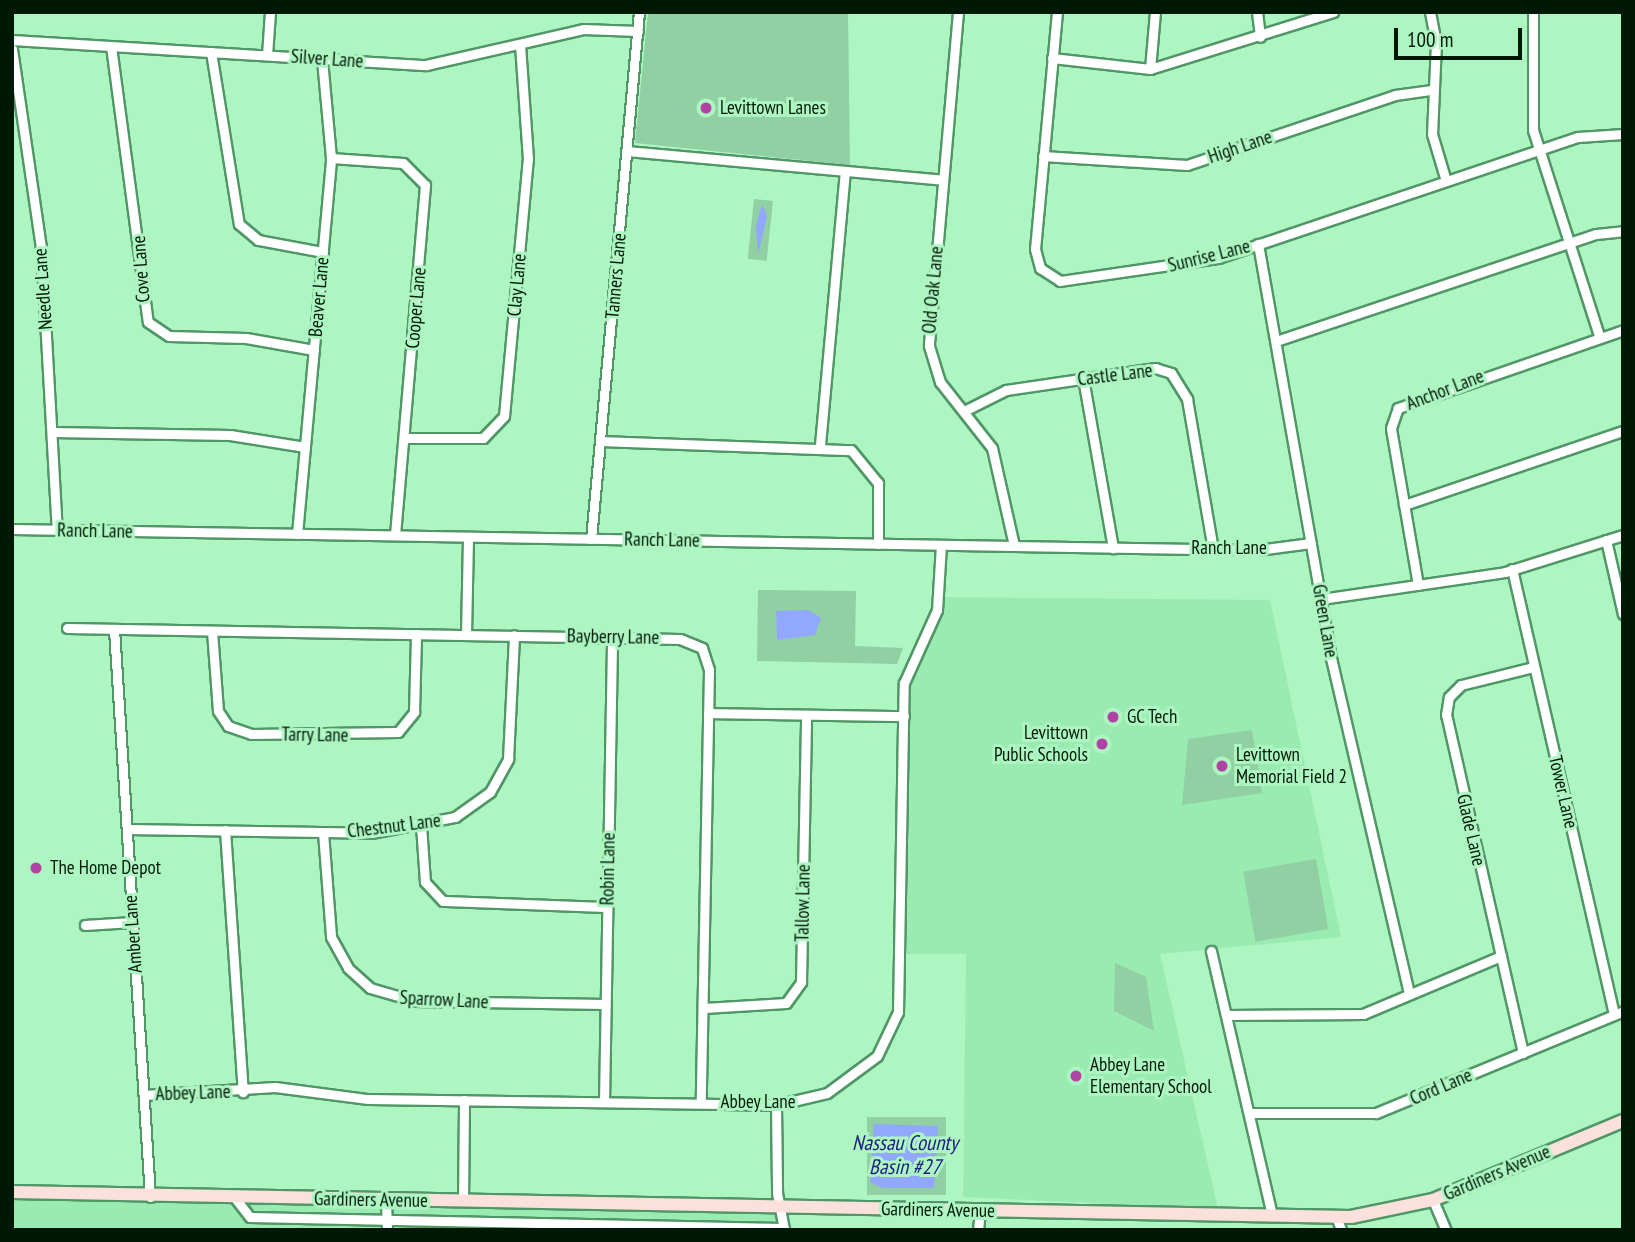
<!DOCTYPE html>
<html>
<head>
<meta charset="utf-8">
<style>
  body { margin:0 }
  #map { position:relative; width:1635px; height:1242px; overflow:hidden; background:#adf6c2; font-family:"PT Sans Narrow",sans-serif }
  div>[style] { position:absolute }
  .built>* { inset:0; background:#9aebb2 }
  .green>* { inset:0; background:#90d0a2; transform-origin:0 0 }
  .water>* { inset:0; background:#92a7ff }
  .roads { filter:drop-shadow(2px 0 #509667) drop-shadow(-2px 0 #509667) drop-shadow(0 2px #509667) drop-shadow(0 -2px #509667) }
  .minor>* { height:9px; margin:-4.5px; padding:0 4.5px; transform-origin:4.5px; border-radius:4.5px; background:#fff }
  .secondary>* { height:12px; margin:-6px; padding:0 6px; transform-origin:6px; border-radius:6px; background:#fbe1dc }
  .dots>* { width:19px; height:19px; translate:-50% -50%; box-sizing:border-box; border:4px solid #adf6c2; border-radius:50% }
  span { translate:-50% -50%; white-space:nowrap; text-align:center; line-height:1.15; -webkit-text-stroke:6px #adf6c2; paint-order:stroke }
  .street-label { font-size:19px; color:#001907 }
  .poi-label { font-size:19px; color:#001907 }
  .left { translate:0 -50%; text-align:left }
  .right { translate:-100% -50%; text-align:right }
  .water-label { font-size:21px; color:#1f2082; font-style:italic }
  .frame { position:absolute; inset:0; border:14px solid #001907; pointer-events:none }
  .scale { position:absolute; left:1394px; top:28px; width:128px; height:32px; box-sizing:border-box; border:4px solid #001907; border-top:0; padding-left:9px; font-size:21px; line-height:24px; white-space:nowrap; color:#001907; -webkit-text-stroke:5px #adf6c2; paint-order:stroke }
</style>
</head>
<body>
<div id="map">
  <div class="built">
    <div style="clip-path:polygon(940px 597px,1270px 600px,1341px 937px,1160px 954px,1218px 1209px,963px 1197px,966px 954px,900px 954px,905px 684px)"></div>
    <div style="clip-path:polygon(12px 1200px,782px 1208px,786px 1230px,12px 1230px)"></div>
  </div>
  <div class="green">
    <div style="clip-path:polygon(648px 12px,848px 12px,850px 165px,635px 143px)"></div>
    <div style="left:754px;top:199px;width:19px;height:60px;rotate:6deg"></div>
    <div style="clip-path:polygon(758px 590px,856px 591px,855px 646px,903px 648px,897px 664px,757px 661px)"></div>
    <div style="clip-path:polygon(1252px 730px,1262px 793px,1182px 805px,1188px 739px)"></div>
    <div style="left:1316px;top:859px;width:71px;height:74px;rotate:80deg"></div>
    <div style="clip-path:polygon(1115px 963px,1146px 977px,1154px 1031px,1114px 1011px)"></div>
    <div style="left:867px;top:1117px;width:79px;height:78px"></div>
  </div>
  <div class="water">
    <div style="clip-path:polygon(762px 204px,767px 216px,758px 255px,756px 226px)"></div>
    <div style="clip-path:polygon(808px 610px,821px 618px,815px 635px,777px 640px,776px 611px)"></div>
    <div style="clip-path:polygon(874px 1124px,938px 1126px,934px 1188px,882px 1188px,870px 1182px)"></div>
  </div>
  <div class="roads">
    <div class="minor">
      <div style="left:958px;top:12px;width:335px;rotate:95deg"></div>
      <div style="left:929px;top:346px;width:38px;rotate:73deg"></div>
      <div style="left:940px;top:382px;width:84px;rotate:51.8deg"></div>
      <div style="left:992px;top:448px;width:100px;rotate:77.3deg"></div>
      <div style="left:1057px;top:12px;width:238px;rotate:95.3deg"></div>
      <div style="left:1035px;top:249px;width:20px;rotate:75deg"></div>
      <div style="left:1040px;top:268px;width:24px;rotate:33deg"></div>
      <div style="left:1060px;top:281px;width:160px;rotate:-8.3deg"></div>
      <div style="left:1218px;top:258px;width:380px;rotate:-18.6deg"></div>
      <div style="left:1578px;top:137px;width:45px;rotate:-3.8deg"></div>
      <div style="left:1257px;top:12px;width:25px;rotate:83deg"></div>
      <div style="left:1430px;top:12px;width:32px;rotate:79deg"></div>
      <div style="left:1436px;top:43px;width:91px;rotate:92.5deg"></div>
      <div style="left:1432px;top:134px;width:49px;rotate:73.4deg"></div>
      <div style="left:1533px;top:12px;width:118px;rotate:90deg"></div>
      <div style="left:1533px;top:130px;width:215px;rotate:72.2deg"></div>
      <div style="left:12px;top:40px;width:415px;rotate:3.5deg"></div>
      <div style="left:426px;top:65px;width:161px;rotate:-12.9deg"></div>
      <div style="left:583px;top:29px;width:55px;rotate:2.1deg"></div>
      <div style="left:111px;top:46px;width:278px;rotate:82.4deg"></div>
      <div style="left:148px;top:322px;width:25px;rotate:34deg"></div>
      <div style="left:169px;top:336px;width:77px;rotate:1.5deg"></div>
      <div style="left:246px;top:338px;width:69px;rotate:10deg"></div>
      <div style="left:12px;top:49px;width:200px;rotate:81.7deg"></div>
      <div style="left:41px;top:247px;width:283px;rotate:86.8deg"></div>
      <div style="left:211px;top:52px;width:174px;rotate:80.8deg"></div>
      <div style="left:239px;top:224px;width:25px;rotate:40deg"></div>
      <div style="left:258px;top:240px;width:66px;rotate:10.5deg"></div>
      <div style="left:267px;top:55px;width:43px;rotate:-86deg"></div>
      <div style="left:1052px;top:58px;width:99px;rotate:6.4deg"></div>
      <div style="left:1150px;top:69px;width:192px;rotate:-17.3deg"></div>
      <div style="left:1150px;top:69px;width:57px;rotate:-85deg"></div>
      <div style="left:627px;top:151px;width:317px;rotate:5.2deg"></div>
      <div style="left:1043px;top:156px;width:144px;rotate:3.6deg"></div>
      <div style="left:1187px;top:165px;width:219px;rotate:-18.6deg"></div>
      <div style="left:1395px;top:95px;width:37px;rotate:-8deg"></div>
      <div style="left:331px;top:158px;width:72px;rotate:4deg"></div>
      <div style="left:403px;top:163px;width:31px;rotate:45deg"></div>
      <div style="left:425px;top:185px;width:351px;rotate:94.9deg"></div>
      <div style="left:1258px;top:244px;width:420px;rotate:80deg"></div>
      <div style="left:1331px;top:658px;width:345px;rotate:76.9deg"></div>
      <div style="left:1276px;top:341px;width:337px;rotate:-18.5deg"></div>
      <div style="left:1596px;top:234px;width:27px;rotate:-6deg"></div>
      <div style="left:1083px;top:378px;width:173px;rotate:80deg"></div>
      <div style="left:964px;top:411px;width:47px;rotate:-26.6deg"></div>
      <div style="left:1006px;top:390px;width:151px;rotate:-8.4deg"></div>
      <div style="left:1155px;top:368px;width:17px;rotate:17deg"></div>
      <div style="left:1171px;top:373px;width:31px;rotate:58deg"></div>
      <div style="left:1187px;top:399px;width:152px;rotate:80.2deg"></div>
      <div style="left:52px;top:432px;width:178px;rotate:1deg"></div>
      <div style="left:230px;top:435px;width:76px;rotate:9.1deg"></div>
      <div style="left:404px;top:438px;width:79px"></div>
      <div style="left:483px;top:438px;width:30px;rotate:-46deg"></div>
      <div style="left:504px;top:416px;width:258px;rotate:-84.7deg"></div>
      <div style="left:528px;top:159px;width:115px;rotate:-94deg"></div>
      <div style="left:600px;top:441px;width:251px;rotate:2.1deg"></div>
      <div style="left:851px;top:450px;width:43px;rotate:50.7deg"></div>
      <div style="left:878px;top:483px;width:61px;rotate:90deg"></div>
      <div style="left:820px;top:445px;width:275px;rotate:-84.8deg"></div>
      <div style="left:1404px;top:505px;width:231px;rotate:-18.7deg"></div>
      <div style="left:12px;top:529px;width:1246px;rotate:0.97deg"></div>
      <div style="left:1258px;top:550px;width:53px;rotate:-7.5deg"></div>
      <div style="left:297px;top:534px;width:378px;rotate:-84.8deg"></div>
      <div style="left:331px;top:158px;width:99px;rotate:-95.2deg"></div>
      <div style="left:591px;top:539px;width:529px;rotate:-84.8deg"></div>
      <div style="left:1606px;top:540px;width:76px;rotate:77.1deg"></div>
      <div style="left:1512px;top:569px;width:457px;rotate:77.1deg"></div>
      <div style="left:1418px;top:585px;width:159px;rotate:-99.8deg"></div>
      <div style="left:1391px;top:428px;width:21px;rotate:-71deg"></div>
      <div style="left:1398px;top:408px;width:238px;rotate:-19.1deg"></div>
      <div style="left:1321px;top:599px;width:186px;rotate:-8.3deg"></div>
      <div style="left:1505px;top:572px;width:124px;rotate:-17.4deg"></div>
      <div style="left:67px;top:628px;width:613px;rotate:1.03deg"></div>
      <div style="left:680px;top:639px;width:24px;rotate:22deg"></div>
      <div style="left:702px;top:648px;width:23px;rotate:72deg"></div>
      <div style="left:709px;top:670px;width:432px;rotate:91.1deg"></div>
      <div style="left:114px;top:629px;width:569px;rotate:86.37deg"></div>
      <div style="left:212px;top:631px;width:80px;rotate:85.7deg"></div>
      <div style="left:218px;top:711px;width:18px;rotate:56deg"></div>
      <div style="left:228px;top:726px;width:24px;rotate:19deg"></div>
      <div style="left:251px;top:734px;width:147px;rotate:-0.8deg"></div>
      <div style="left:398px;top:732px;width:26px;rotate:-51deg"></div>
      <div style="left:414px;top:712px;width:78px;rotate:-88.5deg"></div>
      <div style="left:466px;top:634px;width:97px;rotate:-88.8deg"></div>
      <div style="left:708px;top:713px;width:196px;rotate:0.9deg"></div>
      <div style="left:421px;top:825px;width:57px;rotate:86deg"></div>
      <div style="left:425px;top:882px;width:26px;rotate:47deg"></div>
      <div style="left:443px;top:901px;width:164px;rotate:2.1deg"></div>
      <div style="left:127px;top:829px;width:244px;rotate:0.9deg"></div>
      <div style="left:371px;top:833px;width:86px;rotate:-10.8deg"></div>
      <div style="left:455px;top:817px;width:43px;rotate:-35.5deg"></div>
      <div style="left:490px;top:792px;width:38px;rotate:-61deg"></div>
      <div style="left:508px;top:759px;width:124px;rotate:-87.2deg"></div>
      <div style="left:225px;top:830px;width:263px;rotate:86.1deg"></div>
      <div style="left:323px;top:832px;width:105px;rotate:85.6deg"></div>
      <div style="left:331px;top:937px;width:35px;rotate:61deg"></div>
      <div style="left:348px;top:968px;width:30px;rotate:42deg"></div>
      <div style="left:370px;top:988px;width:47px;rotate:16.1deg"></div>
      <div style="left:415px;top:1001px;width:190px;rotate:0.9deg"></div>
      <div style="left:85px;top:925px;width:47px;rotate:-3.7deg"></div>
      <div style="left:1211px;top:951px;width:272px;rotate:77deg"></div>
      <div style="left:704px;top:1008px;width:82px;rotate:-3.5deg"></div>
      <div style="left:786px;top:1003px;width:26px;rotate:-54deg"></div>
      <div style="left:801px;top:982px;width:267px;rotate:-88.9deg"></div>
      <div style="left:1226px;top:1015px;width:137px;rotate:-0.4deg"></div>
      <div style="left:1363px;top:1014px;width:150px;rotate:-22.8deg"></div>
      <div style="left:1523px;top:1053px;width:347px;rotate:-102.8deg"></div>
      <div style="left:1446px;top:715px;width:18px;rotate:-81deg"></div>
      <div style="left:1449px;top:697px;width:17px;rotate:-45deg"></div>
      <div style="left:1461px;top:685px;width:75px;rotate:-13.9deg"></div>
      <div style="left:144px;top:1095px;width:131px;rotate:-3.5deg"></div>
      <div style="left:275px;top:1087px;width:94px;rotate:7.4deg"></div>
      <div style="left:368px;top:1099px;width:408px;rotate:0.8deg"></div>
      <div style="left:776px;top:1105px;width:52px;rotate:-13.2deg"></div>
      <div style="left:827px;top:1093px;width:62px;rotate:-36.5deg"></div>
      <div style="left:877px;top:1056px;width:49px;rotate:-64.5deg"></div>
      <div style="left:898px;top:1012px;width:329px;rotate:-89deg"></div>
      <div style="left:904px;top:683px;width:80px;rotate:-65.7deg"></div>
      <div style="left:937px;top:610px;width:65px;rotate:-86.5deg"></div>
      <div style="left:604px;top:1102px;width:465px;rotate:-89deg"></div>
      <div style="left:776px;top:1105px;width:88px;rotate:89.3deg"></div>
      <div style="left:777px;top:1193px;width:38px;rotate:79deg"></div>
      <div style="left:1249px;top:1113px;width:127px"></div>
      <div style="left:1376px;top:1113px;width:267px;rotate:-22.4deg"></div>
      <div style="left:235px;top:1198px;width:24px;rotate:52deg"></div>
      <div style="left:250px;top:1217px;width:534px;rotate:1.18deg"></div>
      <div style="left:1433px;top:1200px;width:33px;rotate:67deg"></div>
      <div style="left:386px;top:1201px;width:29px;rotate:88deg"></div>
      <div style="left:463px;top:1201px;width:101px;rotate:-89.4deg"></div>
      <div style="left:1336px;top:1216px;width:15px;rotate:70deg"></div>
      <div style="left:978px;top:1230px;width:20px;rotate:-84deg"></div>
    </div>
    <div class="secondary">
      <div style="left:12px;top:1192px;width:1339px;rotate:1.07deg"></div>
      <div style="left:1351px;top:1217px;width:84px;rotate:-11.7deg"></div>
      <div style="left:1433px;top:1200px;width:206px;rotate:-22.6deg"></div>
    </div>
  </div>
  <div class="dots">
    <div style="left:706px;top:108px;background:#af42a2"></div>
    <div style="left:1113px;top:717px;background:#af42a2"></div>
    <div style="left:1102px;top:744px;background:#af42a2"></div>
    <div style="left:1222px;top:766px;background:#af42a2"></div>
    <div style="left:36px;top:868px;background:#af42a2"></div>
    <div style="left:1076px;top:1076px;background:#af42a2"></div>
  </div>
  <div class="street-label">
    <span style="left:327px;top:59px;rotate:4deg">Silver Lane</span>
    <span style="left:1240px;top:147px;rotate:-19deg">High Lane</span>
    <span style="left:1209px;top:256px;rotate:-14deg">Sunrise Lane</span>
    <span style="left:141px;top:269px;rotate:-94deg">Cove Lane</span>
    <span style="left:616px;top:276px;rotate:-85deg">Tanners Lane</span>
    <span style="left:517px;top:285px;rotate:-85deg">Clay Lane</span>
    <span style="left:43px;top:289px;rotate:-94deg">Needle Lane</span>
    <span style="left:933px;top:290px;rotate:-85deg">Old Oak Lane</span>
    <span style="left:319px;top:297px;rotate:-85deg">Beaver Lane</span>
    <span style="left:416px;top:308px;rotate:-85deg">Cooper Lane</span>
    <span style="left:1115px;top:375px;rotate:-7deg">Castle Lane</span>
    <span style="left:1445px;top:390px;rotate:-21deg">Anchor Lane</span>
    <span style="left:95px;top:531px;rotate:1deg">Ranch Lane</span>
    <span style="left:662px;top:540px;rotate:1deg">Ranch Lane</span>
    <span style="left:1229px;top:548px">Ranch Lane</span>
    <span style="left:1325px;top:621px;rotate:80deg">Green Lane</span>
    <span style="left:613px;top:637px;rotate:1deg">Bayberry Lane</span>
    <span style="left:315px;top:735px;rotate:1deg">Tarry Lane</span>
    <span style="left:1563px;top:792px;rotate:77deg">Tower Lane</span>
    <span style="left:394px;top:826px;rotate:-7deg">Chestnut Lane</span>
    <span style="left:1471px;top:830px;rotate:77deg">Glade Lane</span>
    <span style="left:608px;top:869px;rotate:-89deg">Robin Lane</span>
    <span style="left:803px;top:903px;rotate:-89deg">Tallow Lane</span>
    <span style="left:133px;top:934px;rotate:-94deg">Amber Lane</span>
    <span style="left:444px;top:1000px;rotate:3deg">Sparrow Lane</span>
    <span style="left:1441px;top:1087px;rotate:-23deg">Cord Lane</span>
    <span style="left:193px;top:1093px;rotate:-2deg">Abbey Lane</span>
    <span style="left:758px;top:1102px">Abbey Lane</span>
    <span style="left:1497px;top:1173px;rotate:-23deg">Gardiners Avenue</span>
    <span style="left:371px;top:1200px;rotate:1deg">Gardiners Avenue</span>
    <span style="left:938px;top:1210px;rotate:1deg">Gardiners Avenue</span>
  </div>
  <div class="poi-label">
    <span class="left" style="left:720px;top:108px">Levittown Lanes</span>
    <span class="left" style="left:1127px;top:717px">GC Tech</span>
    <span class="right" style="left:1088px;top:744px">Levittown<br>Public Schools</span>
    <span class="left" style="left:1236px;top:766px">Levittown<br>Memorial Field 2</span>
    <span class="left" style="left:50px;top:868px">The Home Depot</span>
    <span class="left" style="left:1090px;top:1076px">Abbey Lane<br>Elementary School</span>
  </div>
  <div class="water-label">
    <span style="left:905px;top:1155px">Nassau County<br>Basin #27</span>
  </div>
  <div class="frame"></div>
  <div class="scale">100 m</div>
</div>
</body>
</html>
